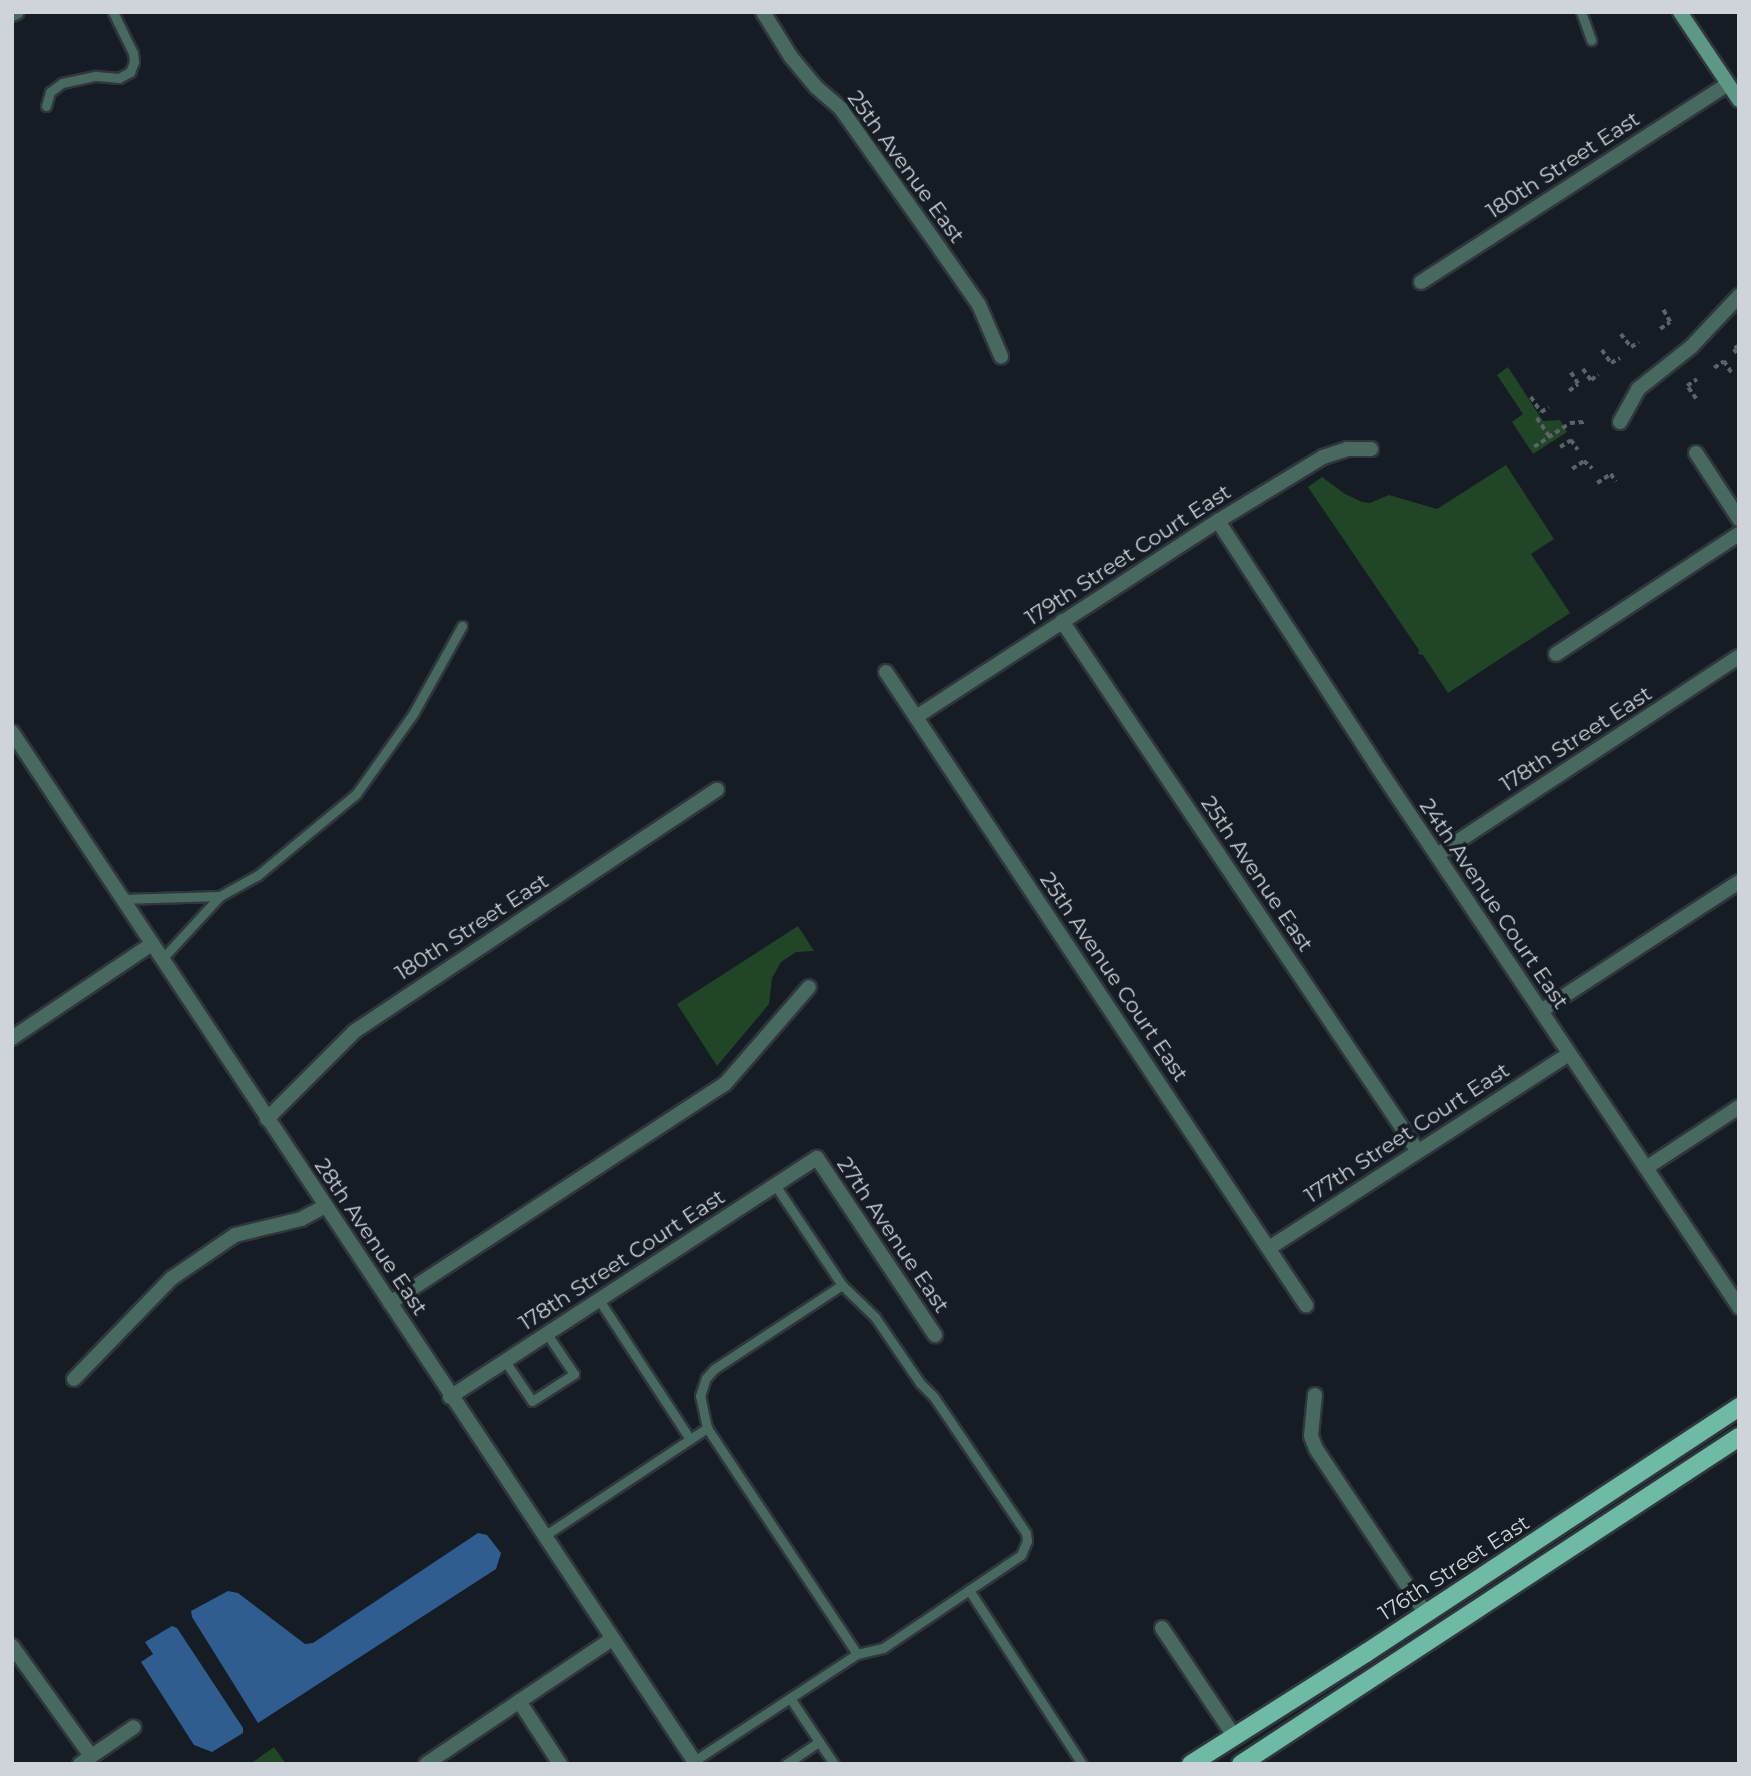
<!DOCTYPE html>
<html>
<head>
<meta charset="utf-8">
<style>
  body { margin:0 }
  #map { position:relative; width:1751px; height:1776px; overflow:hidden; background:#151c24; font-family:Montserrat,sans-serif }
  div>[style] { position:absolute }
  .green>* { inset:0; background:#204627 }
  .water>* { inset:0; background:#2f5d90 }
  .path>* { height:3.5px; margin-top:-1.75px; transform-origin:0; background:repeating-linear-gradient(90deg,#5c6269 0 5px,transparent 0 8.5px) }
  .roads { filter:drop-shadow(2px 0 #2f363d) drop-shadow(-2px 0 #2f363d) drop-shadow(0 2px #2f363d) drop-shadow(0 -2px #2f363d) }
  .lane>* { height:9px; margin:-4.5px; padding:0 4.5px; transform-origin:4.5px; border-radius:4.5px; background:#47695f }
  .street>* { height:14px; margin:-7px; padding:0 7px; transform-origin:7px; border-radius:7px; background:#47695f }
  .secondary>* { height:14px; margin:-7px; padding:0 7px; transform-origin:7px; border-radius:7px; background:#5d9785 }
  .primary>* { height:18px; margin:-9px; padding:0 9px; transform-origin:9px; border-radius:9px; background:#6ebaa4 }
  span { translate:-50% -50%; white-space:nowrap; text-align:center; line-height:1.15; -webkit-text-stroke:7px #151c24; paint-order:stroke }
  .street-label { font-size:21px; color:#cfd4da }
  .frame { position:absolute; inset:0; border:14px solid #cfd4da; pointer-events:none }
</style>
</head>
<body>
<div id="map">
  <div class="green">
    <div style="clip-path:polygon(1508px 367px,1543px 421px,1560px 420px,1567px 432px,1533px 454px,1512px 422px,1523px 414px,1497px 375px)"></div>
    <div style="clip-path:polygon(1506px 465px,1554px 539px,1531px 554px,1570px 613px,1448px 693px,1423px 655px,1418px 654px,1419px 650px,1308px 487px,1322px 477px,1345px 494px,1362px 502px,1370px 503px,1389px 495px,1437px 509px)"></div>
    <div style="clip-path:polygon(798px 926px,814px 951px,796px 952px,781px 962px,772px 978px,769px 1004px,717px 1066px,677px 1004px)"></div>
    <div style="clip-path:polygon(274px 1747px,286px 1764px,250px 1764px)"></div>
  </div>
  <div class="water">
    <div style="clip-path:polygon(478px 1533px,487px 1535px,501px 1553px,496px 1569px,258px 1723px,192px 1617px,191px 1611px,228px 1591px,238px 1593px,305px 1644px,313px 1643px)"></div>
    <div style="clip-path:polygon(172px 1626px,177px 1628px,243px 1728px,243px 1733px,212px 1752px,194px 1745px,141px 1662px,153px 1654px,145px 1642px)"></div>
  </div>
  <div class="path">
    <div style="left:1660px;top:329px;width:12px;rotate:-35deg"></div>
    <div style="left:1670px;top:322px;width:14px;rotate:-120deg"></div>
    <div style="left:1621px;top:334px;width:16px;rotate:52deg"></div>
    <div style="left:1631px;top:347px;width:9px;rotate:-32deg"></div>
    <div style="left:1739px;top:346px;width:6px;rotate:149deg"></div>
    <div style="left:1734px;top:349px;width:9px;rotate:54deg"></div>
    <div style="left:1602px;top:350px;width:16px;rotate:55deg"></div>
    <div style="left:1611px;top:363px;width:10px;rotate:-29deg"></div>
    <div style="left:1714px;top:368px;width:12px;rotate:-35deg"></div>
    <div style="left:1724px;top:361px;width:17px;rotate:57deg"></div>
    <div style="left:1583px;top:369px;width:14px;rotate:54deg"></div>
    <div style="left:1591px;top:380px;width:9px;rotate:-36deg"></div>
    <div style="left:1569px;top:391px;width:11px;rotate:-38deg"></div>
    <div style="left:1578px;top:384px;width:17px;rotate:-123deg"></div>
    <div style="left:1531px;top:397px;width:18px;rotate:56deg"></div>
    <div style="left:1541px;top:412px;width:9px;rotate:-32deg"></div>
    <div style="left:1696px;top:399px;width:16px;rotate:-125deg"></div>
    <div style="left:1687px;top:386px;width:12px;rotate:-35deg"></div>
    <div style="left:1537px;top:418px;width:22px;rotate:56deg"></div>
    <div style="left:1534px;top:447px;width:43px;rotate:-33.7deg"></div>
    <div style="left:1570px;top:423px;width:14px;rotate:-4deg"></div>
    <div style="left:1560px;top:447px;width:13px;rotate:-32deg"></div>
    <div style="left:1571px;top:440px;width:12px;rotate:55deg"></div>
    <div style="left:1572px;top:469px;width:14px;rotate:-34deg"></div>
    <div style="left:1584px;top:461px;width:11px;rotate:41deg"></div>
    <div style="left:1597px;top:483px;width:17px;rotate:-33deg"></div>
    <div style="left:1611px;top:474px;width:9px;rotate:58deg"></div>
  </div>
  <div class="roads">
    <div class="lane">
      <div style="left:1581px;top:12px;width:30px;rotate:70deg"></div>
      <div style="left:46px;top:106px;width:15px;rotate:-74deg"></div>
      <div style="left:50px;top:92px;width:15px;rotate:-37deg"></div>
      <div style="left:62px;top:83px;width:35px;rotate:-12deg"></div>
      <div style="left:96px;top:76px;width:23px;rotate:5deg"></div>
      <div style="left:119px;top:78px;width:13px;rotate:-29deg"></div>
      <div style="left:130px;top:72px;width:11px;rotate:-68deg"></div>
      <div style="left:134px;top:62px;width:9px;rotate:-96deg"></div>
      <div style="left:133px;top:53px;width:46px;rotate:-116deg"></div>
      <div style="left:121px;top:899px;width:99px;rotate:-1.7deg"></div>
      <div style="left:162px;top:959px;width:86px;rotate:-47.4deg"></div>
      <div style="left:220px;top:896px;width:43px;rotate:-28.9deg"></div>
      <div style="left:258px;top:875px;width:127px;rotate:-39.6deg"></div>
      <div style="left:356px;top:794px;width:98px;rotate:-54.5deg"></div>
      <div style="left:413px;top:714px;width:101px;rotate:-60.9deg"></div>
      <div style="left:599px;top:1300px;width:166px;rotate:56.8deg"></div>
      <div style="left:505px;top:1361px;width:48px;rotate:56deg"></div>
      <div style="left:532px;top:1401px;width:50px;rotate:-32.7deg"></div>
      <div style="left:574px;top:1374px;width:48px;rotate:-124deg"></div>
      <div style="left:707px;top:1428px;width:33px;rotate:-102deg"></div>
      <div style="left:700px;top:1396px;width:19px;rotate:-72deg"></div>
      <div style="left:706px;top:1378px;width:12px;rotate:-48deg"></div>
      <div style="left:714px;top:1369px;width:153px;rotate:-33.3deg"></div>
      <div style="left:544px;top:1536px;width:196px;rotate:-33.5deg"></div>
      <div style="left:707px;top:1428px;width:271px;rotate:56.4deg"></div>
      <div style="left:969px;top:1590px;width:207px;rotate:57deg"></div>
      <div style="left:790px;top:1698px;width:79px;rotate:56.3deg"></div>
      <div style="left:694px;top:1761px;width:195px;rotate:-33.3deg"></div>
      <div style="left:857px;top:1654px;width:27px;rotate:-13deg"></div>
      <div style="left:883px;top:1648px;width:166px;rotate:-34deg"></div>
      <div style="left:1021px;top:1555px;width:15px;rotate:-67deg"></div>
      <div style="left:1027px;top:1541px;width:8px;rotate:-97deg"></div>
      <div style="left:1026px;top:1533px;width:164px;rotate:-124.1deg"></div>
      <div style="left:934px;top:1397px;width:20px;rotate:-135deg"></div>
      <div style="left:920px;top:1383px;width:80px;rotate:-124.3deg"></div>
      <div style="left:875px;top:1317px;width:46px;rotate:-135.9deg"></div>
      <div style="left:842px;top:1285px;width:120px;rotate:-123.8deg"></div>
      <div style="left:786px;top:1764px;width:40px;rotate:-34deg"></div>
    </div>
    <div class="street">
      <div style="left:763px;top:12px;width:53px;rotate:58.1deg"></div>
      <div style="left:791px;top:57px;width:39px;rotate:50deg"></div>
      <div style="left:816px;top:87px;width:33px;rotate:41deg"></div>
      <div style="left:841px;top:109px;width:171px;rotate:54.7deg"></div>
      <div style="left:940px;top:249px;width:68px;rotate:55.1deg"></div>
      <div style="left:979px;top:305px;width:56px;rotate:66.7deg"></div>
      <div style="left:12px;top:14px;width:5px;rotate:-22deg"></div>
      <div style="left:1421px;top:282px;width:365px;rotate:-32.8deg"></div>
      <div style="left:1620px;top:422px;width:38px;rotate:-61deg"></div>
      <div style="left:1638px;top:389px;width:68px;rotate:-38.4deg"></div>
      <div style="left:1691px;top:347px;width:70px;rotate:-46.7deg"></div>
      <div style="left:1696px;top:453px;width:79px;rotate:56.9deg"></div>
      <div style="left:1218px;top:521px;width:288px;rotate:57deg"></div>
      <div style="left:1375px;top:763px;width:655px;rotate:56.21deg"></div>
      <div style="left:1062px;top:621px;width:637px;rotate:56.14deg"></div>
      <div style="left:1556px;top:654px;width:219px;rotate:-33.3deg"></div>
      <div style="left:886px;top:672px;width:760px;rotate:56.44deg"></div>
      <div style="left:916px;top:717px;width:360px;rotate:-33deg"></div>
      <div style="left:1218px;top:521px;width:123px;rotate:-31.4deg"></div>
      <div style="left:1323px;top:457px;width:25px;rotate:-18deg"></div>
      <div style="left:1347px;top:449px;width:24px"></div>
      <div style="left:12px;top:732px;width:1238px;rotate:56.46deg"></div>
      <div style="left:1437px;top:855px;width:361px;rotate:-33.3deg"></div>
      <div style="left:1541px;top:1011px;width:236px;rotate:-33.1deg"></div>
      <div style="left:12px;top:1038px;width:169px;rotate:-33.9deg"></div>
      <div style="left:267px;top:1119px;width:124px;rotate:-45deg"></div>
      <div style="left:355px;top:1031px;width:435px;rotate:-33.7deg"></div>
      <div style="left:1646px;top:1168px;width:111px;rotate:-33.3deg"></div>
      <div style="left:1269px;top:1248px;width:357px;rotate:-32.9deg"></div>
      <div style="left:390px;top:1303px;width:400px;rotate:-33.2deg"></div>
      <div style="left:725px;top:1084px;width:128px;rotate:-49.1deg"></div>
      <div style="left:74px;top:1379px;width:141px;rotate:-45.9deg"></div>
      <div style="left:172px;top:1278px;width:76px;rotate:-34.3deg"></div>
      <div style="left:235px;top:1235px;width:68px;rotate:-13.6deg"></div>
      <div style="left:301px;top:1219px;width:27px;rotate:-28deg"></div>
      <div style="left:1315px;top:1395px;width:41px;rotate:95.6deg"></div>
      <div style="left:1311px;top:1436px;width:14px;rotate:69deg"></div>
      <div style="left:1316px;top:1449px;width:198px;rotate:56.3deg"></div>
      <div style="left:450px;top:1397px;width:438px;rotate:-33.1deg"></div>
      <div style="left:817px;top:1158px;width:213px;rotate:56.3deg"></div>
      <div style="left:1162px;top:1628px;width:130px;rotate:56.3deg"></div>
      <div style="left:12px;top:1646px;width:135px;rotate:54.3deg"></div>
      <div style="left:519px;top:1701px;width:75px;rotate:56.9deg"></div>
      <div style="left:80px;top:1764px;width:65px;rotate:-34.4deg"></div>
      <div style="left:426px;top:1764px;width:224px;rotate:-33.9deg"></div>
    </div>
    <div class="secondary">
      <div style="left:1680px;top:12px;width:106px;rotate:56.2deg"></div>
    </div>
    <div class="primary">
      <div style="left:1191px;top:1764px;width:207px;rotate:-32.4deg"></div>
      <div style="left:1366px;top:1653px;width:447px;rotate:-33.4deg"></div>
      <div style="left:1241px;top:1764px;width:596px;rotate:-33.29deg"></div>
    </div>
  </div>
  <div class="street-label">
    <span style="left:1563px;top:165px;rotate:-33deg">180th Street East</span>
    <span style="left:906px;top:167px;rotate:54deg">25th Avenue East</span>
    <span style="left:1128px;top:555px;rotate:-33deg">179th Street Court East</span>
    <span style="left:1576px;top:739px;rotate:-33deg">178th Street East</span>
    <span style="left:1257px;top:874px;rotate:56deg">25th Avenue East</span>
    <span style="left:1494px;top:904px;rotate:56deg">24th Avenue Court East</span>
    <span style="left:472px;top:927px;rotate:-33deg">180th Street East</span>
    <span style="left:1114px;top:977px;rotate:56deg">25th Avenue Court East</span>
    <span style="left:1407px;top:1133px;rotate:-33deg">177th Street Court East</span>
    <span style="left:893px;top:1235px;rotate:56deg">27th Avenue East</span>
    <span style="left:371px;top:1237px;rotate:56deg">28th Avenue East</span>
    <span style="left:622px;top:1260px;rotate:-33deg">178th Street Court East</span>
    <span style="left:1454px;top:1568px;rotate:-33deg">176th Street East</span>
  </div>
  <div class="frame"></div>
</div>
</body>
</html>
